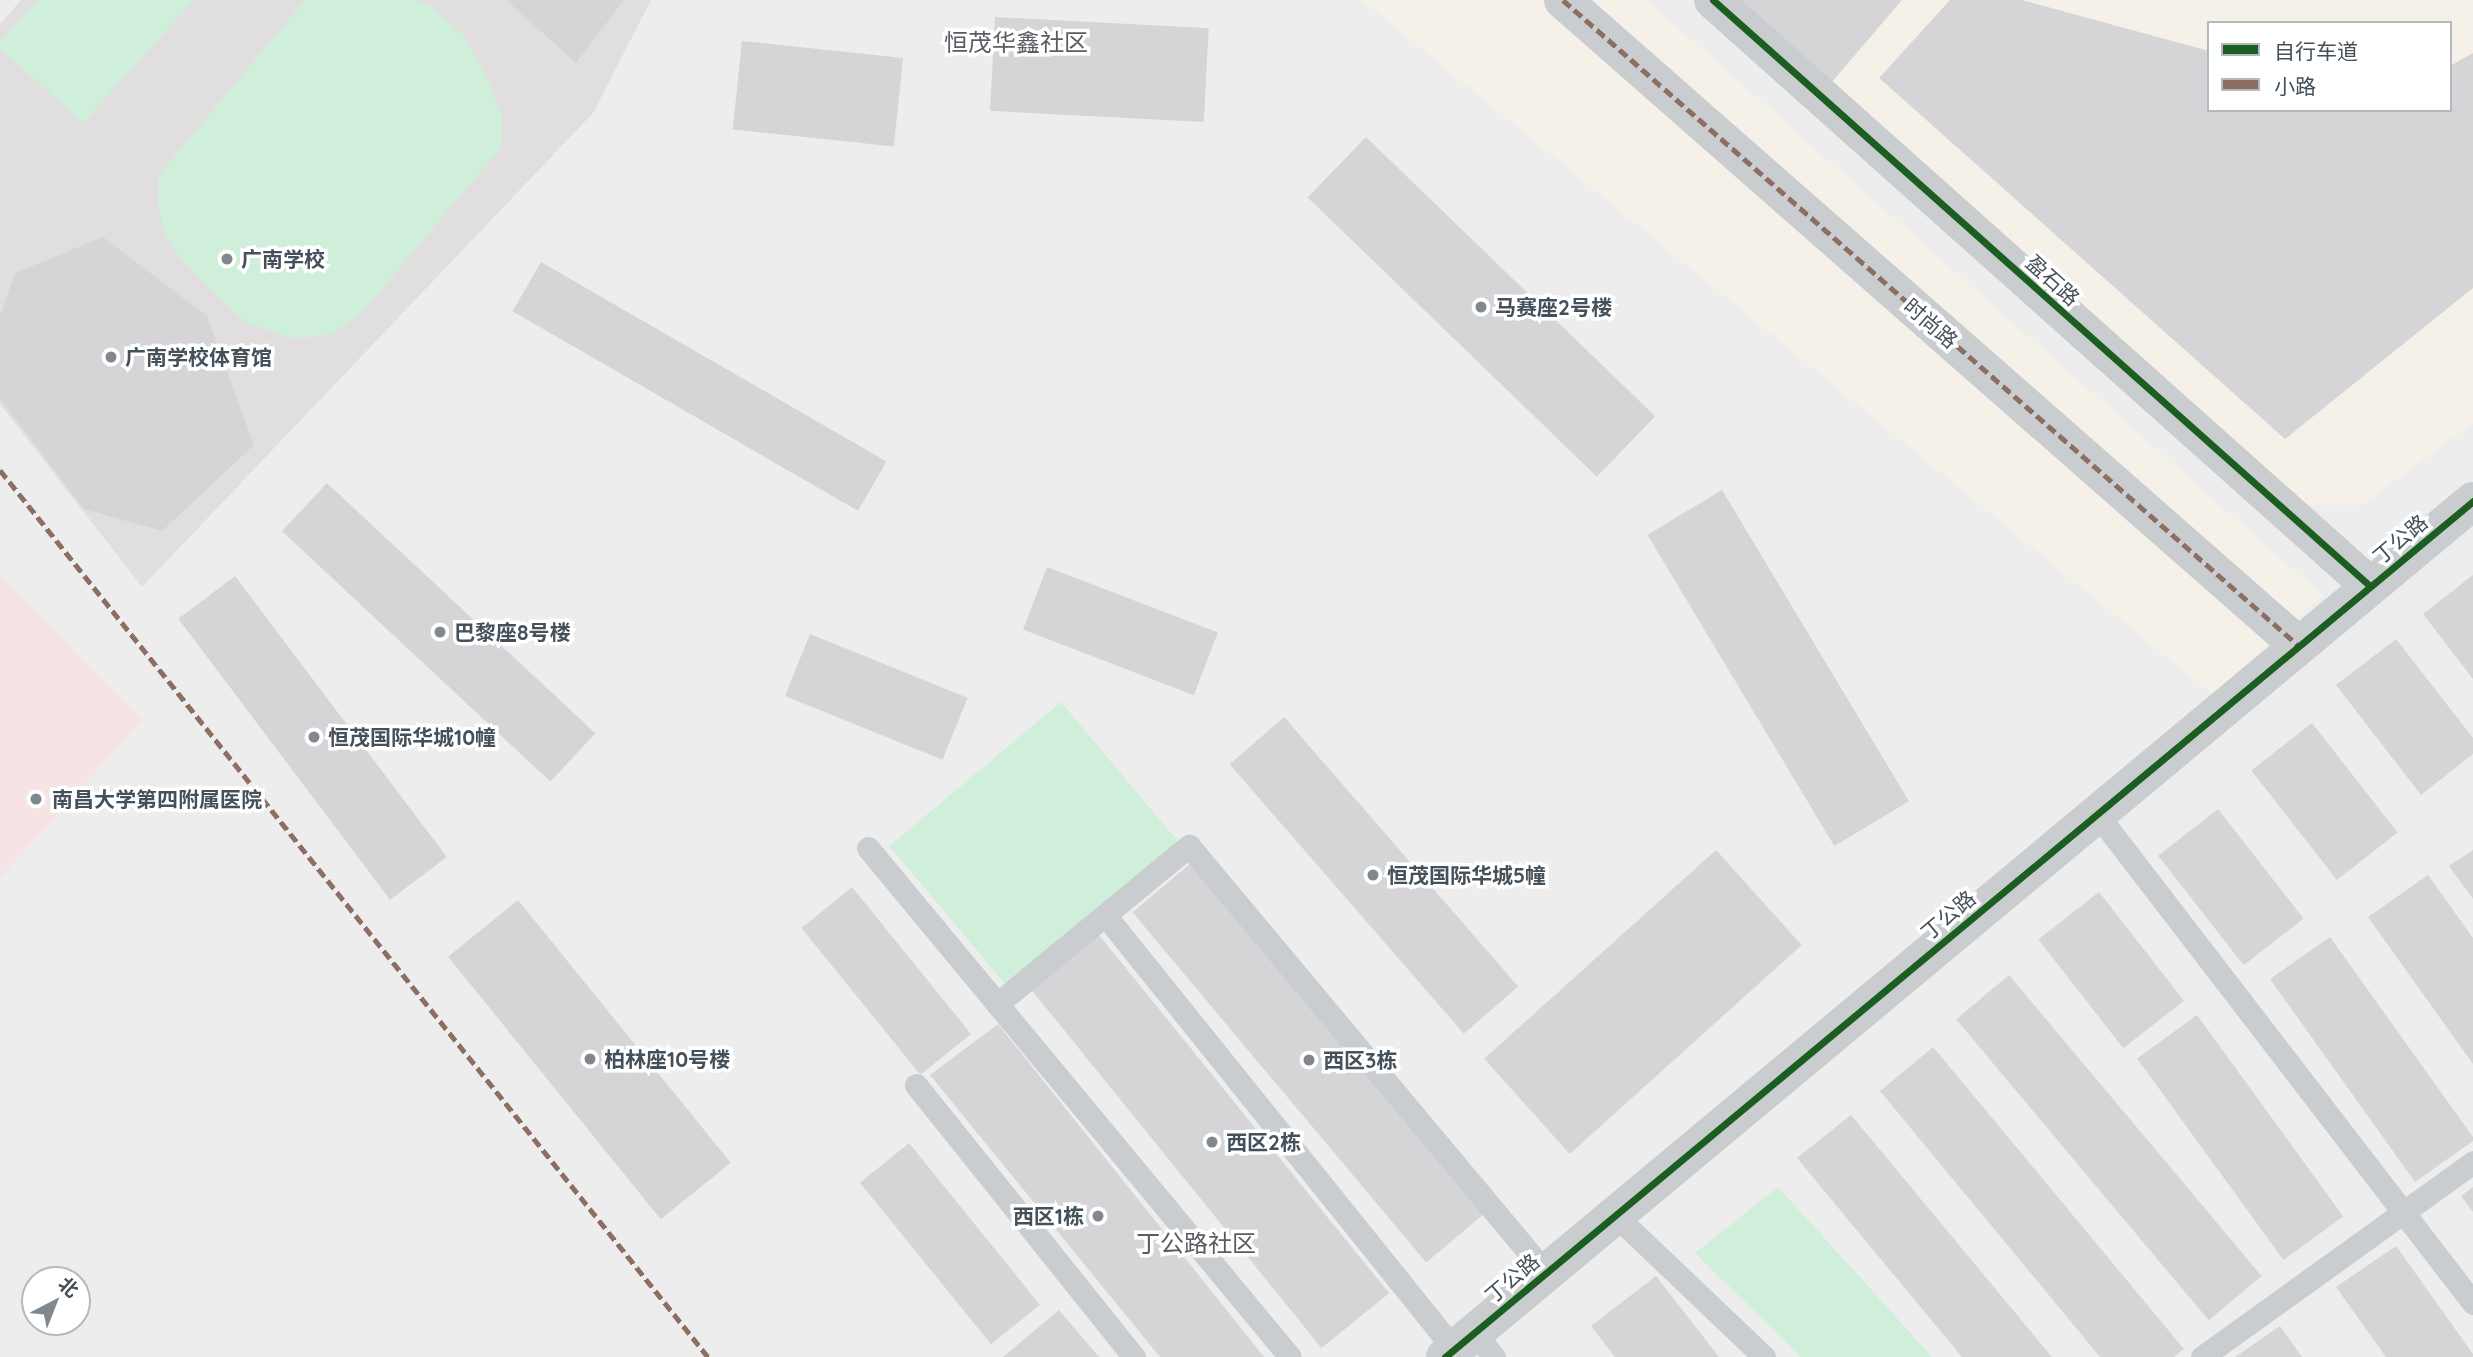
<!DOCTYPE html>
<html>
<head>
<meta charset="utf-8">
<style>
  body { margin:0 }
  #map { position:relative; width:2473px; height:1357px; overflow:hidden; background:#eeeded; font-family:Quicksand,"Noto Sans SC",sans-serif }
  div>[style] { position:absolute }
  .commercial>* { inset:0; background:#f6f1e8 }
  .education>* { inset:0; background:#e0dedf }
  .medical>* { inset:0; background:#f5e4e3 }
  .green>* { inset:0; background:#d0efda; transform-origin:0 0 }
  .building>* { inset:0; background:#d5d5d7; transform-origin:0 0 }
  .lane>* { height:23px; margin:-11.5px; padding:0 11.5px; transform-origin:11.5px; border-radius:11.5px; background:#c9cdcf }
  .street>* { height:38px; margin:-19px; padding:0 19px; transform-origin:19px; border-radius:19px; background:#c9cdcf }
  .secondary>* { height:38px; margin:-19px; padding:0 19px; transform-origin:19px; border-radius:19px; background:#c9cdd0 }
  .quiet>* { height:5px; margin-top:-2.5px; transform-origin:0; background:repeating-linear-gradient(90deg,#8d6e63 0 10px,transparent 0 15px) }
  .cycleway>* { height:7px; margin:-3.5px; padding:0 3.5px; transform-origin:3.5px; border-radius:3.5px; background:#1b5e20 }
  .dots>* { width:19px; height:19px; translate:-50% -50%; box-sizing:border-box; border:4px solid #fff; border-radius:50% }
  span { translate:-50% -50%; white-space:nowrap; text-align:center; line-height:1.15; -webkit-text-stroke:7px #fff; paint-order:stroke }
  .poi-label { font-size:21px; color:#44515b; font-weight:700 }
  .left { translate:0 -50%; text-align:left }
  .right { translate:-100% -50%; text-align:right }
  .street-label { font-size:21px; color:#44515b }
  .quarter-label { font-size:24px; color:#595d62 }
  .legend { position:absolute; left:2207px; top:21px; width:245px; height:91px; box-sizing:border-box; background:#fff; border:2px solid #b4b9bd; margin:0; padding:9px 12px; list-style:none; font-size:21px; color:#44515b }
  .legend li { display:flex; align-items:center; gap:14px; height:35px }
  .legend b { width:35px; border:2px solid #b4b9bd }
  .north { position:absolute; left:21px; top:1266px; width:70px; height:70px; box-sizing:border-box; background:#fff; border:2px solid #b4b9bd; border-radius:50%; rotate:42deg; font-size:19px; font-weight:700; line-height:28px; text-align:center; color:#44515b }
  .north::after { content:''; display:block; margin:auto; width:24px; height:32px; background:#80888e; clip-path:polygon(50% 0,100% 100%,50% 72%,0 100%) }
</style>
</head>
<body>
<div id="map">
  <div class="commercial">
    <div style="clip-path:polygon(1362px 0,1646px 0,2323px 596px,2212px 694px)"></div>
    <div style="clip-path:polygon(evenodd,1704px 0,2473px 0,2473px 423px,2362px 505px,2263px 505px,1704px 0,2209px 23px,2450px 23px,2450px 110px,2209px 110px,2209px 23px)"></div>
  </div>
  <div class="education">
    <div style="clip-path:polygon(21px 0,651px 0,593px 113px,142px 587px,0 404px,0 24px)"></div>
  </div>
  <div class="medical">
    <div style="clip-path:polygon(0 575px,142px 720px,0 878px)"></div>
  </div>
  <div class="green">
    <div style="clip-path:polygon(38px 0,194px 0,83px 123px,0 48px,0 42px)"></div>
    <div style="clip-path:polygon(305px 0,413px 0,430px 5px,462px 34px,485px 73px,502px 116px,501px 148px,361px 314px,332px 334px,294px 339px,246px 323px,204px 283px,180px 258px,165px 234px,158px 206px,159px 175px)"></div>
    <div style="left:1061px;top:702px;width:186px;height:224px;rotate:50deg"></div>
    <div style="clip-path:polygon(1778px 1187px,1839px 1254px,1932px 1357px,1801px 1357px,1695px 1253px)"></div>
  </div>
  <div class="building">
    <div style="clip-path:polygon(506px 0,624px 0,576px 63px)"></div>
    <div style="clip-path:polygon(1729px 0,1902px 0,1826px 89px)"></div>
    <div style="clip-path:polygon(1950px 0,2022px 0,2209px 51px,2209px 110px,2450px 110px,2450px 66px,2473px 53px,2473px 288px,2285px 439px,1879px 78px)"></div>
    <div style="left:995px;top:17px;width:214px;height:94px;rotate:3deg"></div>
    <div style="left:742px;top:41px;width:162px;height:89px;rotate:6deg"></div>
    <div style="left:1366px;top:137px;width:402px;height:84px;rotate:44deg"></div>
    <div style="clip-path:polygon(103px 237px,207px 316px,254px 445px,162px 531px,84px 509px,0 399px,0 316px,15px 273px)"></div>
    <div style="left:541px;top:262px;width:399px;height:57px;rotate:30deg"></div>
    <div style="left:327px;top:483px;width:367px;height:66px;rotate:43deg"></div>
    <div style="left:1722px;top:490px;width:363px;height:87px;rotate:59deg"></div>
    <div style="left:1047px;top:567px;width:183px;height:67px;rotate:21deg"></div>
    <div style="clip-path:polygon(2473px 575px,2473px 679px,2423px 614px)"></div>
    <div style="left:235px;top:576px;width:352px;height:71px;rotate:53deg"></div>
    <div style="left:810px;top:634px;width:170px;height:67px;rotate:22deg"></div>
    <div style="clip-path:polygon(2396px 639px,2473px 738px,2473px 754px,2421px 795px,2336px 685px)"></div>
    <div style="left:1284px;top:717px;width:357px;height:72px;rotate:49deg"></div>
    <div style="left:2312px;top:723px;width:139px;height:77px;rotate:52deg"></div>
    <div style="left:2218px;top:809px;width:139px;height:76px;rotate:52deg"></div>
    <div style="left:1716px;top:850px;width:128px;height:312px;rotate:48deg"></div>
    <div style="clip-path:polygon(2473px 850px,2473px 899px,2449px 866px)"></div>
    <div style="left:1196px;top:859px;width:457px;height:83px;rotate:50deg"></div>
    <div style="clip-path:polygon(2428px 875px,2473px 938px,2473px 1064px,2368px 917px)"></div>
    <div style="left:852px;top:887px;width:189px;height:65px;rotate:51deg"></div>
    <div style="left:2099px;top:892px;width:138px;height:77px;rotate:52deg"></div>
    <div style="left:518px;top:900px;width:338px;height:90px;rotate:51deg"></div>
    <div style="left:1099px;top:935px;width:461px;height:87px;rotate:51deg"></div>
    <div style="clip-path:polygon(2330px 937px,2473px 1137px,2473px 1141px,2415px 1182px,2270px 979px)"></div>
    <div style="left:2009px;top:975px;width:393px;height:69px;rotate:50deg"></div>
    <div style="left:2197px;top:1015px;width:249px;height:74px;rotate:54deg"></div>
    <div style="clip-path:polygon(998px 1024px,1264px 1357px,1160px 1357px,930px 1075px)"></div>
    <div style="clip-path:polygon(1933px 1047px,2184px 1349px,2174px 1357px,2100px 1357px,1880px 1091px)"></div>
    <div style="clip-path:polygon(1851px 1115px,2052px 1357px,1962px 1357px,1797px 1158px)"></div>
    <div style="left:909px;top:1143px;width:208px;height:63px;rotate:51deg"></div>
    <div style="clip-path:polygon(2473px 1187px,2473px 1212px,2461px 1196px)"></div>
    <div style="clip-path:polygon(2396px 1246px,2473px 1354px,2473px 1357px,2386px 1357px,2336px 1287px)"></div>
    <div style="clip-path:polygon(1656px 1276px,1719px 1357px,1615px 1357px,1591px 1326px)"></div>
    <div style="clip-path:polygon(1059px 1310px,1099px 1357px,1003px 1357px)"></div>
    <div style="clip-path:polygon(2280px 1326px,2302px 1357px,2235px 1357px)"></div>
  </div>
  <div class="lane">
    <div style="left:2097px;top:814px;width:617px;rotate:52.44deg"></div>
    <div style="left:868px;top:848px;width:661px;rotate:50.34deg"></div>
    <div style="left:1105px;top:915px;width:557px;rotate:51.2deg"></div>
    <div style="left:997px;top:1004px;width:249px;rotate:-39.5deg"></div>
    <div style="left:1189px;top:846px;width:557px;rotate:50.1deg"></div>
    <div style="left:916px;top:1085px;width:349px;rotate:51.3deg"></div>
    <div style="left:1615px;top:1215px;width:206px;rotate:43.6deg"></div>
    <div style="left:1475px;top:1333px;width:31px;rotate:52deg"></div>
    <div style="left:2202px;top:1357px;width:334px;rotate:-35.7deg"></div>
  </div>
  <div class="street">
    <div style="left:1563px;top:0;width:979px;rotate:41.27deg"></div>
    <div style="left:1713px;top:0;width:880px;rotate:41.73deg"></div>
  </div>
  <div class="secondary">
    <div style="left:1445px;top:1357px;width:1338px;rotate:-39.78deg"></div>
  </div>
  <div class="quiet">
    <div style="left:1563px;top:0;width:979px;rotate:41.27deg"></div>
    <div style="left:0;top:470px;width:1135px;rotate:51.4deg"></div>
  </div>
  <div class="cycleway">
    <div style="left:1713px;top:0;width:880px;rotate:41.73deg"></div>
    <div style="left:1445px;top:1357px;width:1338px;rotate:-39.78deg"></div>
  </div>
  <div class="dots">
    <div style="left:227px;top:259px;background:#80888e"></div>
    <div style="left:1481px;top:307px;background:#80888e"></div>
    <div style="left:111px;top:357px;background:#80888e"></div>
    <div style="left:440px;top:632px;background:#80888e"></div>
    <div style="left:314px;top:737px;background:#80888e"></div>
    <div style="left:36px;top:799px;background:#80888e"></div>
    <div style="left:1373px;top:875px;background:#80888e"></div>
    <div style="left:590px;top:1059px;background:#80888e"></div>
    <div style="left:1309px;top:1060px;background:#80888e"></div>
    <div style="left:1212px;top:1142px;background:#80888e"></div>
    <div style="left:1098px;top:1216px;background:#80888e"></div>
  </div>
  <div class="poi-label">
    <span class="left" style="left:241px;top:259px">广南学校</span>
    <span class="left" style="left:1495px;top:307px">马赛座2号楼</span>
    <span class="left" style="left:125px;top:357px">广南学校体育馆</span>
    <span class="left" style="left:454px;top:632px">巴黎座8号楼</span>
    <span class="left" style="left:328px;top:737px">恒茂国际华城10幢</span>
    <span class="left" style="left:52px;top:799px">南昌大学第四附属医院</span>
    <span class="left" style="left:1387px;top:875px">恒茂国际华城5幢</span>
    <span class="left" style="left:604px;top:1059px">柏林座10号楼</span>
    <span class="left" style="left:1323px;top:1060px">西区3栋</span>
    <span class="left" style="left:1226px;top:1142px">西区2栋</span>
    <span class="right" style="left:1084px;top:1216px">西区1栋</span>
  </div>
  <div class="street-label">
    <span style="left:2053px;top:280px;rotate:42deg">盈石路</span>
    <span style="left:1931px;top:323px;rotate:41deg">时尚路</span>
    <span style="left:2400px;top:539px;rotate:-40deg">丁公路</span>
    <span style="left:1948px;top:915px;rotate:-40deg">丁公路</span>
    <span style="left:1512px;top:1278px;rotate:-40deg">丁公路</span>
  </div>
  <div class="quarter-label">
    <span style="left:1016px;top:43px">恒茂华鑫社区</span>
    <span style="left:1196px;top:1244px">丁公路社区</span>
  </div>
  <ul class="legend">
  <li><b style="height:9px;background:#1b5e20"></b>自行车道</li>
  <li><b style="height:9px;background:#8d6e63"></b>小路</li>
  </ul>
  <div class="north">北</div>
</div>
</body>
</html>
